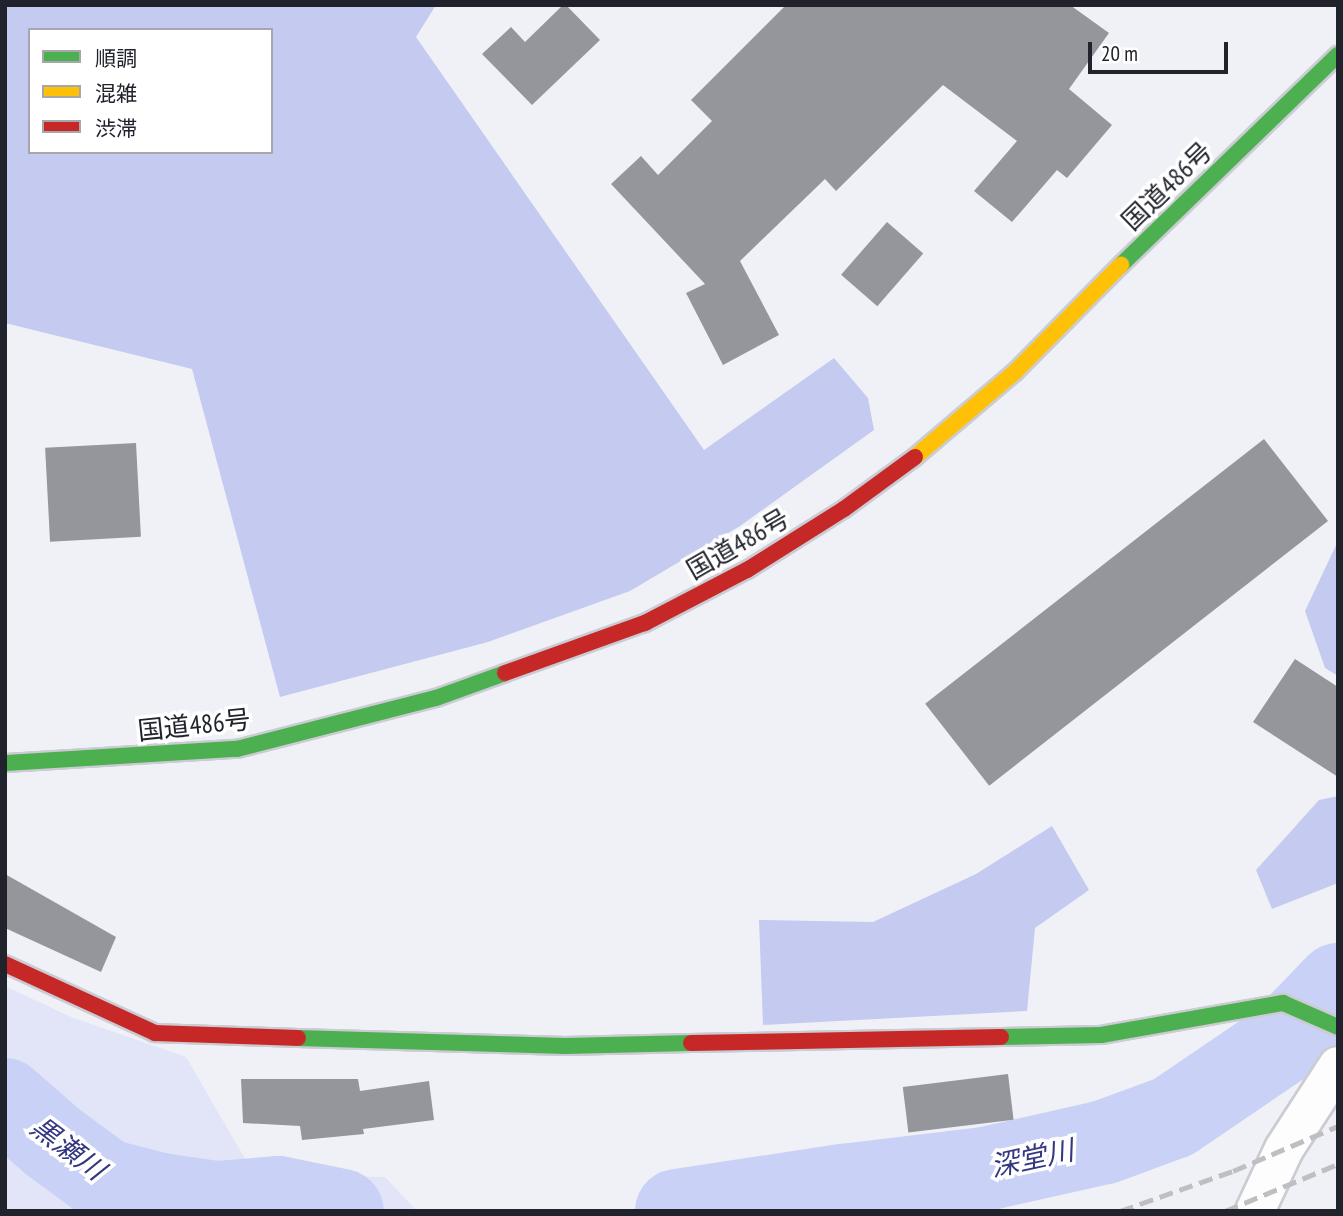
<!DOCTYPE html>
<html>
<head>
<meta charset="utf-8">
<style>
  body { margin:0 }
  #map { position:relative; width:1343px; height:1216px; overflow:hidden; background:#f0f1f7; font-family:"PT Sans Narrow","Noto Sans JP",sans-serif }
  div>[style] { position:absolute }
  .green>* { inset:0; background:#e2e5f7 }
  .forest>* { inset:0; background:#c5caf0 }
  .river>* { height:84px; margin:-42px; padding:0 42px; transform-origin:42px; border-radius:42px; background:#cad1f6 }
  .building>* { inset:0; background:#94969c; transform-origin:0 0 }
  .roads { filter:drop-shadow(2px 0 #cbccd3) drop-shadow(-2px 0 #cbccd3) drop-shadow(0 2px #cbccd3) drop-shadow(0 -2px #cbccd3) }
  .street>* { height:38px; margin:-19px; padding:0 19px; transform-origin:19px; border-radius:19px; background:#fdfdfe }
  .fast>* { height:16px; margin:-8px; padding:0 8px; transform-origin:8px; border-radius:8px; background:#4caf50 }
  .slow>* { height:16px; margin:-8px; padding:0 8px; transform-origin:8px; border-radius:8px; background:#ffc107 }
  .jam>* { height:16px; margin:-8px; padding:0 8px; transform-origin:8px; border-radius:8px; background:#c62828 }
  .rail>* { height:5px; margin-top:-2.5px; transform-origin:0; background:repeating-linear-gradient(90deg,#bfbfc1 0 14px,transparent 0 21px) }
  span { translate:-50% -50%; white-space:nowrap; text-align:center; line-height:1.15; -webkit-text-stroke:7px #fff; paint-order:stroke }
  .street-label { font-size:26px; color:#20222c }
  .water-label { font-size:28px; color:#343881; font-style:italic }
  .frame { position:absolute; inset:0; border:7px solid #20222c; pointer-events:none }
  .legend { position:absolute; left:28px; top:28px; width:245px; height:126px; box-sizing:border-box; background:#fff; border:2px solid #a6a7ab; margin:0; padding:9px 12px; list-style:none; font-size:21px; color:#20222c }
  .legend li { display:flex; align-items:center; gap:14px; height:35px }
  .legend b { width:35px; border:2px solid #a6a7ab }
  .scale { position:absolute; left:1088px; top:42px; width:140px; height:32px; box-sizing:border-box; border:4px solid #20222c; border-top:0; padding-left:9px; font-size:21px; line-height:24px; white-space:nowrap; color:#20222c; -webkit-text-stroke:5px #fff; paint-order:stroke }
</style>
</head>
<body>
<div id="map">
  <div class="green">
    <div style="clip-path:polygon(5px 986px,71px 1017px,186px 1057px,254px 1174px,385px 1177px,417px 1211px,5px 1211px)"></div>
  </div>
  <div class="forest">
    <div style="clip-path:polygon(evenodd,5px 5px,436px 5px,416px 37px,704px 450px,834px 358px,868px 398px,874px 430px,740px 526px,630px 591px,488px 642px,280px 697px,192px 369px,5px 323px,5px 5px,30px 30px,271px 30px,271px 152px,30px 152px,30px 30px)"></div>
    <div style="clip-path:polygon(1338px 541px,1338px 676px,1325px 668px,1305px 611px)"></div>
    <div style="clip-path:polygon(1338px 796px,1338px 883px,1272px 909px,1256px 870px,1319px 800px)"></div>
    <div style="clip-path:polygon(1052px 826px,1089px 890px,1035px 928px,1027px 1011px,763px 1025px,759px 920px,873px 922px,976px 874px)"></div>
  </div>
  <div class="river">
    <div style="left:5px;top:1100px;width:64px;rotate:41.2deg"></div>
    <div style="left:53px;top:1142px;width:66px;rotate:36.3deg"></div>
    <div style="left:106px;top:1181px;width:57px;rotate:14.3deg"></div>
    <div style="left:161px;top:1195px;width:56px;rotate:8.3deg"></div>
    <div style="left:216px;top:1203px;width:62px;rotate:-4.6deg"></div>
    <div style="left:278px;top:1198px;width:65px;rotate:11.5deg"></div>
    <div style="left:677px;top:1211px;width:168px;rotate:-8.6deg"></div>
    <div style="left:843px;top:1186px;width:143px;rotate:-6.8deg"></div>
    <div style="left:985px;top:1169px;width:123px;rotate:-12.7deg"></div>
    <div style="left:1105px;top:1142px;width:72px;rotate:-20.2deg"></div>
    <div style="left:1173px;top:1117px;width:132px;rotate:-34.2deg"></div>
    <div style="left:1282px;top:1043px;width:81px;rotate:-46deg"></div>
  </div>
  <div class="building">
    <div style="clip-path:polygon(563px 5px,566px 5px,600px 40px,532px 105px,482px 54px,511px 27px,525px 42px)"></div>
    <div style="clip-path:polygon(786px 5px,1070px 5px,1109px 33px,1069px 89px,1112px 125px,1067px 178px,1057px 170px,1012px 222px,974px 191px,1017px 141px,943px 85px,836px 191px,825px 179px,740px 261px,779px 335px,723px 365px,686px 293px,705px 284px,611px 184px,641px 156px,658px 175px,712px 121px,691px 100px)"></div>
    <div style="left:887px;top:222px;width:48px;height:70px;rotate:41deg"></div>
    <div style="left:1264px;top:439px;width:104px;height:430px;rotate:52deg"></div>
    <div style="left:136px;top:443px;width:94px;height:91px;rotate:87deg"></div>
    <div style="clip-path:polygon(1295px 659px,1338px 687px,1338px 777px,1253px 722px)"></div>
    <div style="clip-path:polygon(5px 874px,116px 937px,101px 972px,5px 928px)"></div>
    <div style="left:1008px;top:1074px;width:46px;height:106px;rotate:83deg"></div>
    <div style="clip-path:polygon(241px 1079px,358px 1079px,360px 1091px,429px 1081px,434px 1120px,363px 1129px,364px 1134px,302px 1140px,300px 1126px,243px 1123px)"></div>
  </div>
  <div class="roads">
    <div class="street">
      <div style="left:1255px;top:1211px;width:68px;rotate:-64.9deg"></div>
      <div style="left:1284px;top:1149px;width:99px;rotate:-57deg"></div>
    </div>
    <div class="fast">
      <div style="left:1121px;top:265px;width:302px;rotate:-44.1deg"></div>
      <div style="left:5px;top:763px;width:232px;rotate:-3.5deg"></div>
      <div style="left:237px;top:749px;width:205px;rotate:-14.4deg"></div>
      <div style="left:436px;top:698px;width:73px;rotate:-19.9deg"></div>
      <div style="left:1001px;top:1037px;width:100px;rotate:-1.1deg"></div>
      <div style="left:1101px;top:1035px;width:185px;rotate:-10deg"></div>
      <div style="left:1283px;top:1003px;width:60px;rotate:23.6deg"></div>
      <div style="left:298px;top:1038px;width:267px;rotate:1.7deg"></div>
      <div style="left:565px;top:1046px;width:126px;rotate:-1.4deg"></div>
    </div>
    <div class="slow">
      <div style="left:915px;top:457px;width:131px;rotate:-40.4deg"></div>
      <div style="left:1015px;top:372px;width:151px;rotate:-45.3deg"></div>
    </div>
    <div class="jam">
      <div style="left:505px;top:673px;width:149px;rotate:-19.7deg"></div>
      <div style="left:645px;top:623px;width:115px;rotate:-27.5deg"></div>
      <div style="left:747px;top:570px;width:115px;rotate:-32.2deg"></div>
      <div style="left:844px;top:509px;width:88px;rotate:-36.2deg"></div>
      <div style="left:5px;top:964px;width:165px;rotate:24.7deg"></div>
      <div style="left:155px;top:1033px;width:143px;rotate:2deg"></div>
      <div style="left:691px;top:1043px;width:310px;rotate:-1.1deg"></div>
    </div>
  </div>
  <div class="rail">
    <div style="left:1120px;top:1211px;width:120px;rotate:-19.5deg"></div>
    <div style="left:1233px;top:1171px;width:114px;rotate:-23.2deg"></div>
    <div style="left:1225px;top:1211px;width:122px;rotate:-22.6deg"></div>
  </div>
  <div class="street-label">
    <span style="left:1167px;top:186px;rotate:-44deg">国道486号</span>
    <span style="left:738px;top:544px;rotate:-30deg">国道486号</span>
    <span style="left:194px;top:725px;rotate:-6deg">国道486号</span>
  </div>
  <div class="water-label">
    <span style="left:68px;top:1148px;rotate:37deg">黒瀬川</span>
    <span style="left:1032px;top:1158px;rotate:-12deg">深堂川</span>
  </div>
  <div class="frame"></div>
  <ul class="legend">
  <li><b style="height:9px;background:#4caf50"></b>順調</li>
  <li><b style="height:9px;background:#ffc107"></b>混雑</li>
  <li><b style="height:9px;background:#c62828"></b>渋滞</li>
  </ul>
  <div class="scale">20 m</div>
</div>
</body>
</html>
